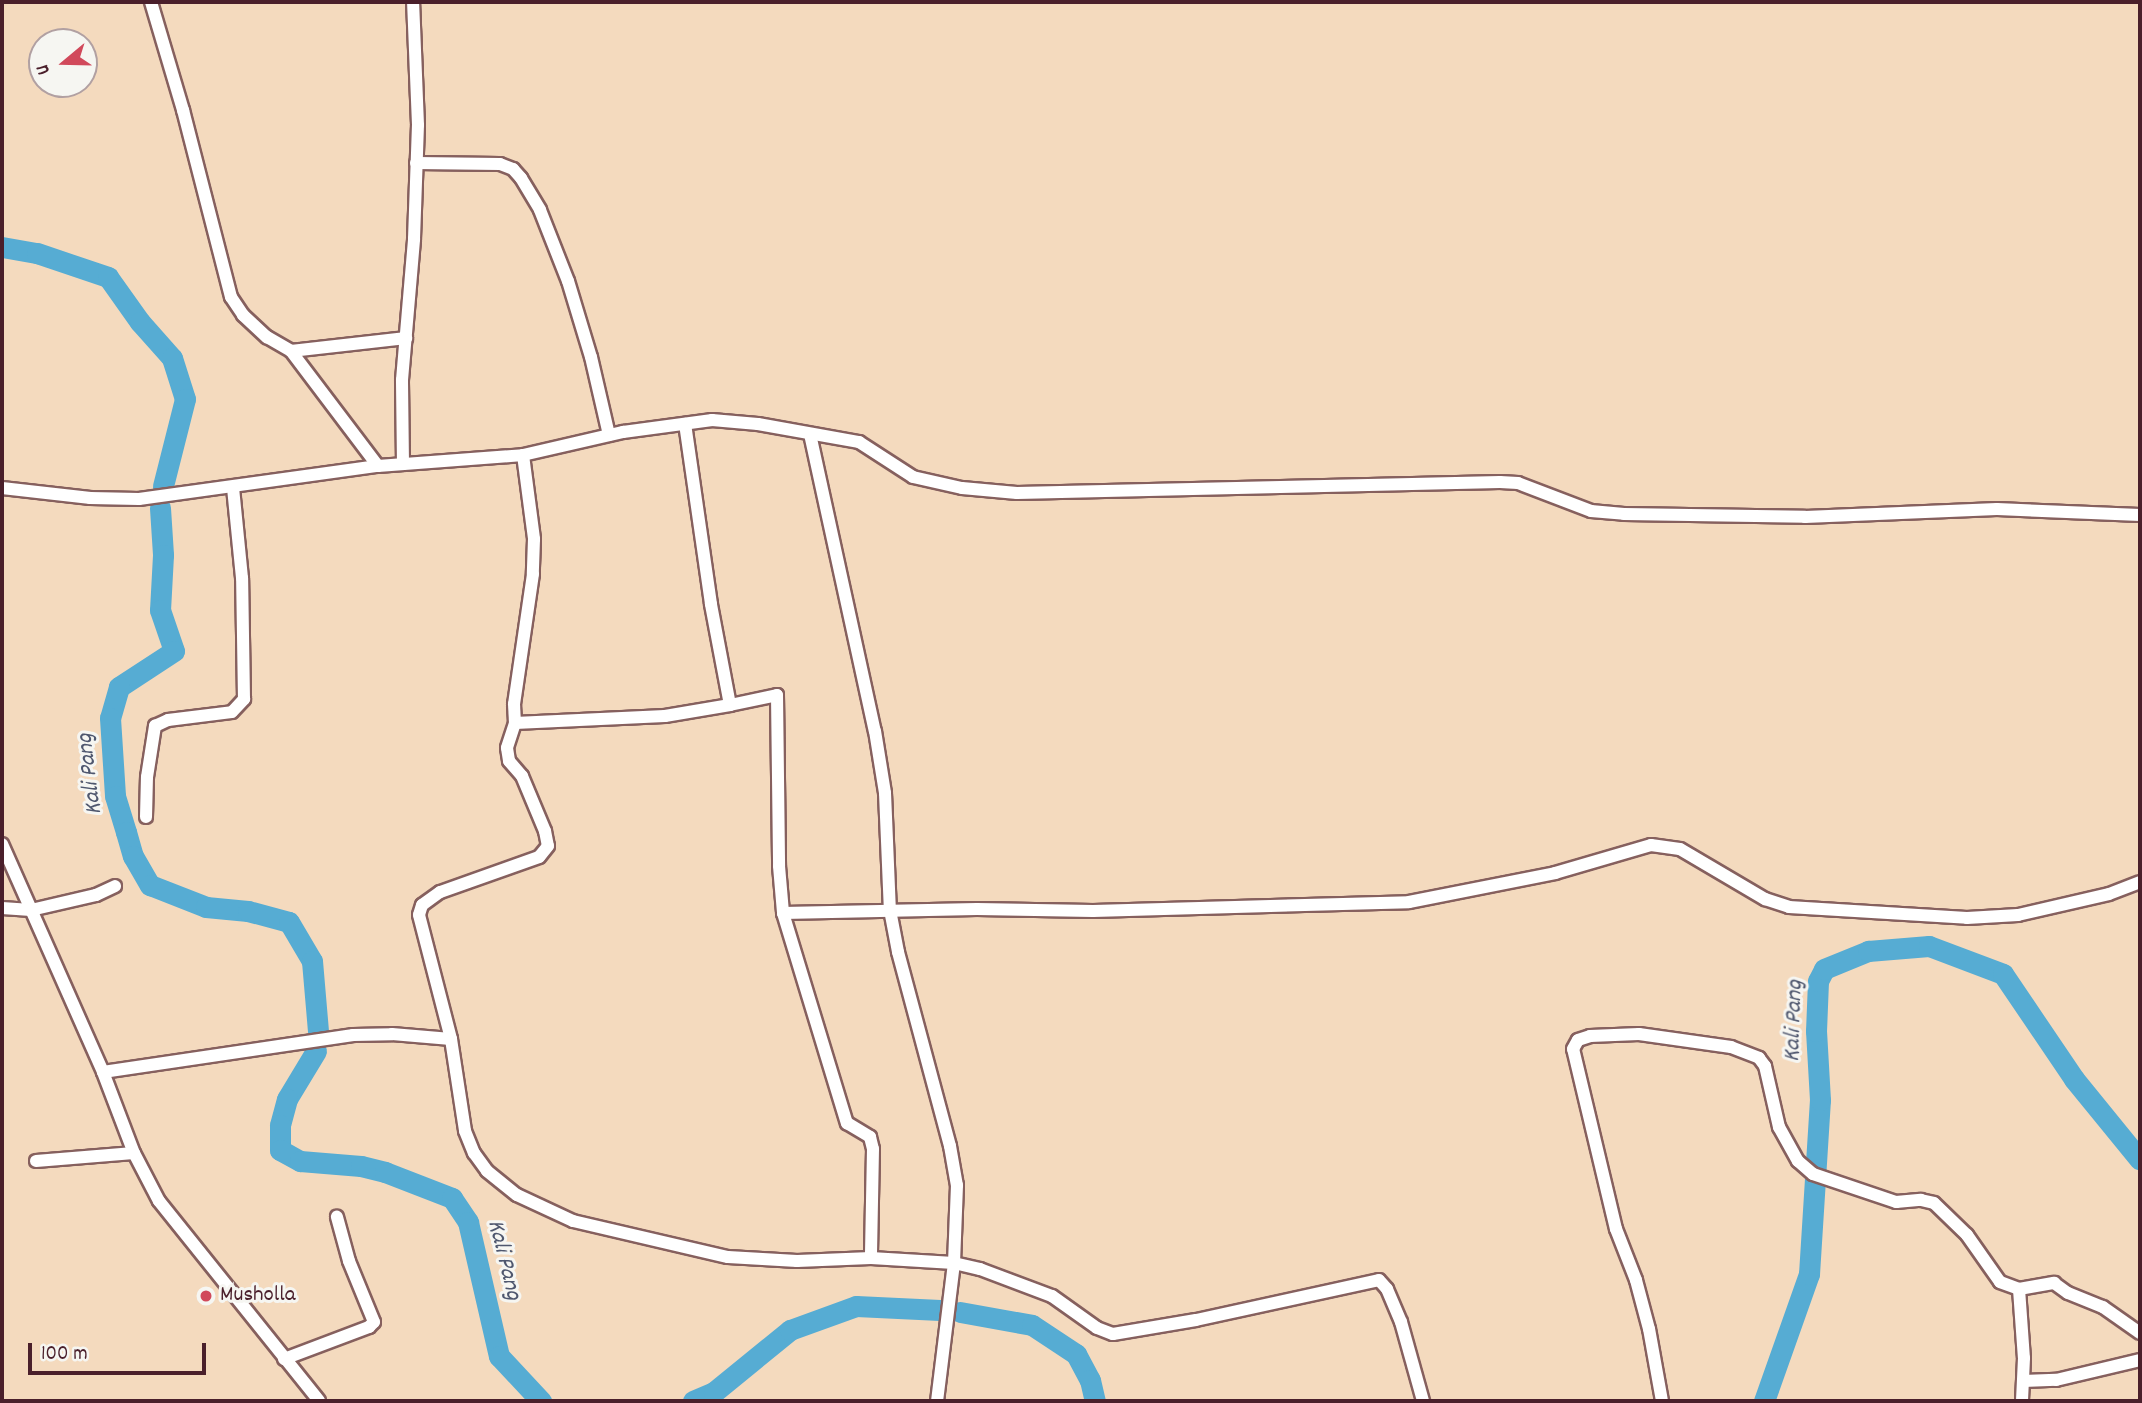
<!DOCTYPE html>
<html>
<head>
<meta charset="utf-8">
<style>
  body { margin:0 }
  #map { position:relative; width:2142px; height:1403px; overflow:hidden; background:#f4dabe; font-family:Dekko,sans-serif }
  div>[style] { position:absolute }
  .river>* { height:21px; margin:-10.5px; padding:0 10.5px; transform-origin:10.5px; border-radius:10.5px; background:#56acd3 }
  .roads { filter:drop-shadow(2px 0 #86605e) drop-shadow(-2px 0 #86605e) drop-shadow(0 2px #86605e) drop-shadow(0 -2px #86605e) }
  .minor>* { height:12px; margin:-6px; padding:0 6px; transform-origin:6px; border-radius:6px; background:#fff }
  .dots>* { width:19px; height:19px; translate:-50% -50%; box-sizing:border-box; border:4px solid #f6f6f2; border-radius:50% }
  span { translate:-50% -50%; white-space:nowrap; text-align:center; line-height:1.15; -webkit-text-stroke:6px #f6f6f2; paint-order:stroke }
  .poi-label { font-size:23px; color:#4a1f2b }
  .left { translate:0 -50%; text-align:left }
  .water-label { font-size:24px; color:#4f576e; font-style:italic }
  .frame { position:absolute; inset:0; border:4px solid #4a1f2b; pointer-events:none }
  .north { position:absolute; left:28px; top:28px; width:70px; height:70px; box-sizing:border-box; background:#f6f6f2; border:2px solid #b1a0a2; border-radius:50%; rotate:251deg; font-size:19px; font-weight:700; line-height:28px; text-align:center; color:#4a1f2b }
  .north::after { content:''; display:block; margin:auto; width:24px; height:32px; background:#d1495b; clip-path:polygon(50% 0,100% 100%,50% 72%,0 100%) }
  .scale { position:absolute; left:28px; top:1343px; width:178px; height:32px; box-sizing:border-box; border:4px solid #4a1f2b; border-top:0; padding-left:9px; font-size:21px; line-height:24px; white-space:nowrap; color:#4a1f2b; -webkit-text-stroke:5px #f6f6f2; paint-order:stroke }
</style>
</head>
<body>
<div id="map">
  <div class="river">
    <div style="left:2px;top:247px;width:36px;rotate:10deg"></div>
    <div style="left:37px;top:253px;width:75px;rotate:18.7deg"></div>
    <div style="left:108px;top:277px;width:55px;rotate:54.6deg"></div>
    <div style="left:140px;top:322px;width:48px;rotate:48.4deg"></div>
    <div style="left:172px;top:358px;width:43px;rotate:72.4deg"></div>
    <div style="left:185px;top:399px;width:90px;rotate:104.2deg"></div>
    <div style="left:160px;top:508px;width:47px;rotate:86.3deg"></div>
    <div style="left:163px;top:555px;width:55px;rotate:93.1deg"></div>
    <div style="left:160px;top:610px;width:43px;rotate:71.1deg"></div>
    <div style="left:174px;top:651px;width:66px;rotate:146.8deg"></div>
    <div style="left:119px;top:687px;width:32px;rotate:106deg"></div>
    <div style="left:110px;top:718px;width:78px;rotate:86.3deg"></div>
    <div style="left:115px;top:796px;width:38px;rotate:73deg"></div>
    <div style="left:126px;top:832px;width:25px;rotate:74deg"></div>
    <div style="left:133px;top:856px;width:34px;rotate:60deg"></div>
    <div style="left:150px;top:885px;width:60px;rotate:21.4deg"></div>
    <div style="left:206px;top:907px;width:42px;rotate:5.4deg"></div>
    <div style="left:248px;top:911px;width:42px;rotate:15deg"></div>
    <div style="left:289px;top:922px;width:45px;rotate:59.5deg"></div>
    <div style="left:312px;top:961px;width:70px;rotate:85.1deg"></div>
    <div style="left:316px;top:1051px;width:56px;rotate:121.1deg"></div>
    <div style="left:287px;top:1099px;width:27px;rotate:105deg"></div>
    <div style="left:280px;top:1125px;width:25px;rotate:90deg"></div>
    <div style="left:280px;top:1150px;width:23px;rotate:29deg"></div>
    <div style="left:300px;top:1161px;width:61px;rotate:4.7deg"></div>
    <div style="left:361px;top:1166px;width:25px;rotate:14deg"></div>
    <div style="left:385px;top:1172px;width:72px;rotate:21.2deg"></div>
    <div style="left:452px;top:1198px;width:29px;rotate:56deg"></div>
    <div style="left:468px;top:1222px;width:138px;rotate:77deg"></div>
    <div style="left:499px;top:1356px;width:62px;rotate:47deg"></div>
    <div style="left:960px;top:1312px;width:73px;rotate:10.2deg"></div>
    <div style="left:1032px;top:1325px;width:53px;rotate:33.4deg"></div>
    <div style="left:1076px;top:1354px;width:30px;rotate:62deg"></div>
    <div style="left:1090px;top:1380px;width:22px;rotate:77deg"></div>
    <div style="left:693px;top:1401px;width:23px;rotate:-23deg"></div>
    <div style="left:714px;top:1392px;width:98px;rotate:-39.2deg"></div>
    <div style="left:790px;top:1330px;width:70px;rotate:-20deg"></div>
    <div style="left:856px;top:1306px;width:84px;rotate:2.7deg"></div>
    <div style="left:1764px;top:1401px;width:135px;rotate:-70.5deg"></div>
    <div style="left:1809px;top:1274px;width:174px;rotate:-86.4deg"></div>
    <div style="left:1820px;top:1100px;width:69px;rotate:-93.3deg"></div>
    <div style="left:1816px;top:1031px;width:50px;rotate:-87.7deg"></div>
    <div style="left:1818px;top:981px;width:13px;rotate:-63deg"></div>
    <div style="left:1824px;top:969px;width:48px;rotate:-22.2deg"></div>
    <div style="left:1868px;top:951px;width:61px;rotate:-4.7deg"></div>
    <div style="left:1929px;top:946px;width:79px;rotate:20.7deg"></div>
    <div style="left:2003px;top:974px;width:127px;rotate:55.9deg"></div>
    <div style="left:2074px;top:1079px;width:104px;rotate:50.8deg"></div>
  </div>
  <div class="roads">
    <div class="minor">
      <div style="left:151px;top:2px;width:113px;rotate:73.5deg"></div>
      <div style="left:183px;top:110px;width:193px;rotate:75.6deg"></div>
      <div style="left:231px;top:297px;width:22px;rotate:56deg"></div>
      <div style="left:243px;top:315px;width:33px;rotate:43deg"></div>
      <div style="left:267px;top:337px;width:28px;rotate:30deg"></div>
      <div style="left:291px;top:351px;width:144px;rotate:52.9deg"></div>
      <div style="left:416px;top:163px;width:84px;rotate:0.7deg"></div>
      <div style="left:500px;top:164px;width:14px;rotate:21deg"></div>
      <div style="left:513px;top:169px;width:12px;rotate:48deg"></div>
      <div style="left:521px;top:178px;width:37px;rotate:59deg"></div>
      <div style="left:540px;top:210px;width:76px;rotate:68.5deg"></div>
      <div style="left:568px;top:281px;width:79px;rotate:73.2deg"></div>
      <div style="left:591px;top:357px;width:80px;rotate:77deg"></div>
      <div style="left:291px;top:351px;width:116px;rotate:-6.4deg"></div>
      <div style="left:810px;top:434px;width:304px;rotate:77.7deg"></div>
      <div style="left:875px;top:731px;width:63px;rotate:80.8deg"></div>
      <div style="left:885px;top:793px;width:117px;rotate:87.6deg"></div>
      <div style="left:890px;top:910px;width:43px;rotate:79.2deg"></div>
      <div style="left:898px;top:952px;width:201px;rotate:75deg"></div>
      <div style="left:950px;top:1146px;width:40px;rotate:80deg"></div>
      <div style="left:957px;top:1185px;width:78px;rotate:92.2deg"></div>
      <div style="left:954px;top:1263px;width:139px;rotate:97deg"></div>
      <div style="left:523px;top:455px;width:85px;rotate:82.5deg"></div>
      <div style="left:534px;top:539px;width:35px;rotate:92deg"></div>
      <div style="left:533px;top:574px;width:131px;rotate:98.3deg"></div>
      <div style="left:514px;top:704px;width:19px;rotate:87deg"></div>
      <div style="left:515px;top:723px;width:26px;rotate:108deg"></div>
      <div style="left:507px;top:748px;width:13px;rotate:81deg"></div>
      <div style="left:509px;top:761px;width:20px;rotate:49deg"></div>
      <div style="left:522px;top:776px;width:60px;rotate:67.3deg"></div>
      <div style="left:545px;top:831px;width:15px;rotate:79deg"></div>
      <div style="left:548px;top:846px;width:14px;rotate:129deg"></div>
      <div style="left:539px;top:857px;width:105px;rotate:160.5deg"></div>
      <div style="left:440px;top:892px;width:22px;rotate:144deg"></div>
      <div style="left:422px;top:905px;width:10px;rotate:107deg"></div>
      <div style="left:419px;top:915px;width:128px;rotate:75.5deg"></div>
      <div style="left:451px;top:1039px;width:93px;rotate:81.3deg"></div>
      <div style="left:465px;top:1131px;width:24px;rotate:68deg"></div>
      <div style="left:474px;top:1153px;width:22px;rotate:54deg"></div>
      <div style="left:487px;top:1171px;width:38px;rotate:39deg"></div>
      <div style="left:517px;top:1195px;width:62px;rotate:24.9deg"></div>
      <div style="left:573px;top:1221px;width:159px;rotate:13.1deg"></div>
      <div style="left:728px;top:1257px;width:69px;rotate:3.3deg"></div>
      <div style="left:797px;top:1261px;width:74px;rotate:-2.3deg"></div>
      <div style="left:871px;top:1258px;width:83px;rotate:3.4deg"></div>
      <div style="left:954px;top:1263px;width:27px;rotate:13deg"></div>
      <div style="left:980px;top:1269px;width:77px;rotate:20.6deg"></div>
      <div style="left:1052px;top:1296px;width:55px;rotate:35.4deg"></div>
      <div style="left:1097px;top:1328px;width:17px;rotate:21deg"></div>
      <div style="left:1113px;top:1334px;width:84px;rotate:-9.6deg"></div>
      <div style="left:1196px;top:1320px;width:187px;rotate:-12.3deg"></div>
      <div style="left:1379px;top:1280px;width:12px;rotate:48deg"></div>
      <div style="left:1387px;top:1289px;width:36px;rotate:67deg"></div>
      <div style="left:1401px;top:1322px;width:82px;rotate:74.4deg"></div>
      <div style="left:403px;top:464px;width:84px;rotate:-90.7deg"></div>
      <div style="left:402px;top:380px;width:142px;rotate:-85.1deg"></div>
      <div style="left:414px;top:239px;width:114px;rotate:-88deg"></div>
      <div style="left:418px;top:125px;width:123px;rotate:-92.3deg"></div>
      <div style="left:2px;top:488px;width:89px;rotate:6.5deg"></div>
      <div style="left:90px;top:498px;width:49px;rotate:1.2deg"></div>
      <div style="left:139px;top:499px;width:241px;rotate:-7.9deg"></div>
      <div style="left:378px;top:466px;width:145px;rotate:-4.3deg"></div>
      <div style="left:523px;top:455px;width:103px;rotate:-13deg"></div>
      <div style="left:623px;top:432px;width:90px;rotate:-7.7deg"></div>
      <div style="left:712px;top:420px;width:46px;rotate:5deg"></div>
      <div style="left:758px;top:424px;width:103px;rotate:10.1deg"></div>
      <div style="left:859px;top:442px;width:64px;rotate:32.9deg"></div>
      <div style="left:913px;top:477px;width:50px;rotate:12.7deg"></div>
      <div style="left:962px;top:488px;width:55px;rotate:5.2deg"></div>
      <div style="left:1017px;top:493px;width:483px;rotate:-1.3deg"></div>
      <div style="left:1500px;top:482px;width:18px;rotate:3deg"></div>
      <div style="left:1518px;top:483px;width:78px;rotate:21deg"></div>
      <div style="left:1591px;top:511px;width:33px;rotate:5deg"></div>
      <div style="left:1624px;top:514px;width:181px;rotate:0.9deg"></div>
      <div style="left:1805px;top:517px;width:192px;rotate:-2.4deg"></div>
      <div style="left:1997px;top:509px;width:143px;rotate:2.4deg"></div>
      <div style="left:730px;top:705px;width:48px;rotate:-12deg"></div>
      <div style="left:777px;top:695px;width:171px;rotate:89.3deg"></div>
      <div style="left:779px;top:866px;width:47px;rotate:85.1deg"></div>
      <div style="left:783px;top:913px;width:220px;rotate:73.1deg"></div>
      <div style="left:847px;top:1123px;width:27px;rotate:31deg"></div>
      <div style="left:870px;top:1137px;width:12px;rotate:76deg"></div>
      <div style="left:873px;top:1149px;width:109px;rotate:91.1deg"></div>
      <div style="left:515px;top:723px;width:150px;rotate:-2.7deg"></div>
      <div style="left:665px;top:716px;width:66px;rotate:-9.6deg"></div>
      <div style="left:730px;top:705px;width:103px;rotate:-100.7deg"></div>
      <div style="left:711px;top:604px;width:182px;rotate:-98.2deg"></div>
      <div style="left:146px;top:817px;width:40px;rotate:-88.6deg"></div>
      <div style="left:147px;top:777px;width:52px;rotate:-81.1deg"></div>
      <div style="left:155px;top:726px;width:14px;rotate:-25deg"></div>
      <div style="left:168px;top:720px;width:64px;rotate:-7.1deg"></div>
      <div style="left:232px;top:712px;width:18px;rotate:-47deg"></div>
      <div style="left:244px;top:699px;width:121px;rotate:-90.9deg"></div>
      <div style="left:242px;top:578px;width:90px;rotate:-95.7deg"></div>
      <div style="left:2px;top:844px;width:249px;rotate:66.1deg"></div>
      <div style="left:103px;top:1072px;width:87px;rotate:69.1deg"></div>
      <div style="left:134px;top:1153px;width:54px;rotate:62.5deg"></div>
      <div style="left:159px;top:1201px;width:256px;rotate:51.3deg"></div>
      <div style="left:2px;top:908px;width:29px;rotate:4deg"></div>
      <div style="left:31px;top:910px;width:67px;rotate:-13deg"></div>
      <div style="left:96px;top:895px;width:21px;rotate:-25deg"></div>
      <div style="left:783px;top:913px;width:194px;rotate:-1.2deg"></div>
      <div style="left:977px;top:909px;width:116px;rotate:1deg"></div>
      <div style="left:1093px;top:911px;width:316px;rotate:-1.6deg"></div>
      <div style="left:1409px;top:902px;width:149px;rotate:-11.2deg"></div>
      <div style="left:1555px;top:873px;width:100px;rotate:-16.3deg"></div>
      <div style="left:1651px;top:845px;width:29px;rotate:8deg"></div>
      <div style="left:1680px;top:849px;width:99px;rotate:30.5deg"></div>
      <div style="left:1765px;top:899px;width:25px;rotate:18deg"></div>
      <div style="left:1789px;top:907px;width:178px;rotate:3.5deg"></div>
      <div style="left:1967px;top:918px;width:51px;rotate:-3.4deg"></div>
      <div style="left:2018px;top:915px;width:93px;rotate:-13deg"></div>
      <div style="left:2109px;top:894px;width:33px;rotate:-21deg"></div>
      <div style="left:103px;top:1072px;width:253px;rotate:-8.4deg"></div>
      <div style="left:353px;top:1035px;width:39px;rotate:-1deg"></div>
      <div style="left:392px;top:1034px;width:59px;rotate:4.8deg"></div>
      <div style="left:36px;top:1161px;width:98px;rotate:-4.7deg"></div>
      <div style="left:2019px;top:1289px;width:69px;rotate:85.9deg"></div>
      <div style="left:2024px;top:1358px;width:43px;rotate:92.7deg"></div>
      <div style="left:284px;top:1359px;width:91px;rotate:-20.6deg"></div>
      <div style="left:369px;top:1327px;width:7px;rotate:-45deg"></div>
      <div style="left:374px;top:1322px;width:66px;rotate:-112.3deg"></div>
      <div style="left:349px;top:1261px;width:46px;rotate:-105.3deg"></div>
      <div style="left:2023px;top:1381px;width:33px;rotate:-2deg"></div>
      <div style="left:2056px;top:1380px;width:86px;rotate:-13.4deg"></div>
      <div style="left:1662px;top:1401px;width:73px;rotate:-100.2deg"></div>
      <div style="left:1649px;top:1329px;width:51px;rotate:-104.9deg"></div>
      <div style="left:1636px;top:1280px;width:55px;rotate:-111.4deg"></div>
      <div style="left:1616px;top:1229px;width:185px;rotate:-103.4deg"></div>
      <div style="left:1573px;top:1049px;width:10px;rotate:-61deg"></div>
      <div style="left:1578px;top:1040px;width:13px;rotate:-18deg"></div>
      <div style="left:1590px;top:1036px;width:49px;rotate:-2.3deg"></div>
      <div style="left:1639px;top:1034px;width:93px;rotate:8deg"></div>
      <div style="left:1731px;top:1047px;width:30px;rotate:21deg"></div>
      <div style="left:1759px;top:1058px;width:10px;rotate:53deg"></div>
      <div style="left:1765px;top:1066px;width:63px;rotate:77.1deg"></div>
      <div style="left:1779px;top:1127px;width:39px;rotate:61deg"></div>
      <div style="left:1798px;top:1161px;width:20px;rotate:41deg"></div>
      <div style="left:1813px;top:1174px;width:88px;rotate:18.6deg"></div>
      <div style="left:1896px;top:1202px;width:25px;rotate:-5deg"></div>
      <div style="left:1921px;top:1200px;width:13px;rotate:13deg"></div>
      <div style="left:1934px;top:1203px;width:46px;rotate:44.1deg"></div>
      <div style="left:1967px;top:1235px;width:57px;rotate:54.9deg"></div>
      <div style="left:2000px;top:1282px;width:20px;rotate:20deg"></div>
      <div style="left:2019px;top:1289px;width:36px;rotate:-10deg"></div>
      <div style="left:2054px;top:1283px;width:17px;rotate:36deg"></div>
      <div style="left:2068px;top:1293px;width:38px;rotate:22deg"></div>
      <div style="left:2103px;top:1307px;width:45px;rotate:35.1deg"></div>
    </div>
  </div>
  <div class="dots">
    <div style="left:206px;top:1296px;background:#d1495b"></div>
  </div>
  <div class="poi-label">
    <span class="left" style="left:220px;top:1296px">Musholla</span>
  </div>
  <div class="water-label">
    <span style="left:91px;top:774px;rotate:-97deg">Kali Pang</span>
    <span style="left:1795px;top:1021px;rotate:-88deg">Kali Pang</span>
    <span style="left:503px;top:1260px;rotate:76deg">Kali Pang</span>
  </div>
  <div class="frame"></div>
  <div class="north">U</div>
  <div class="scale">100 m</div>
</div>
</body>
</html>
